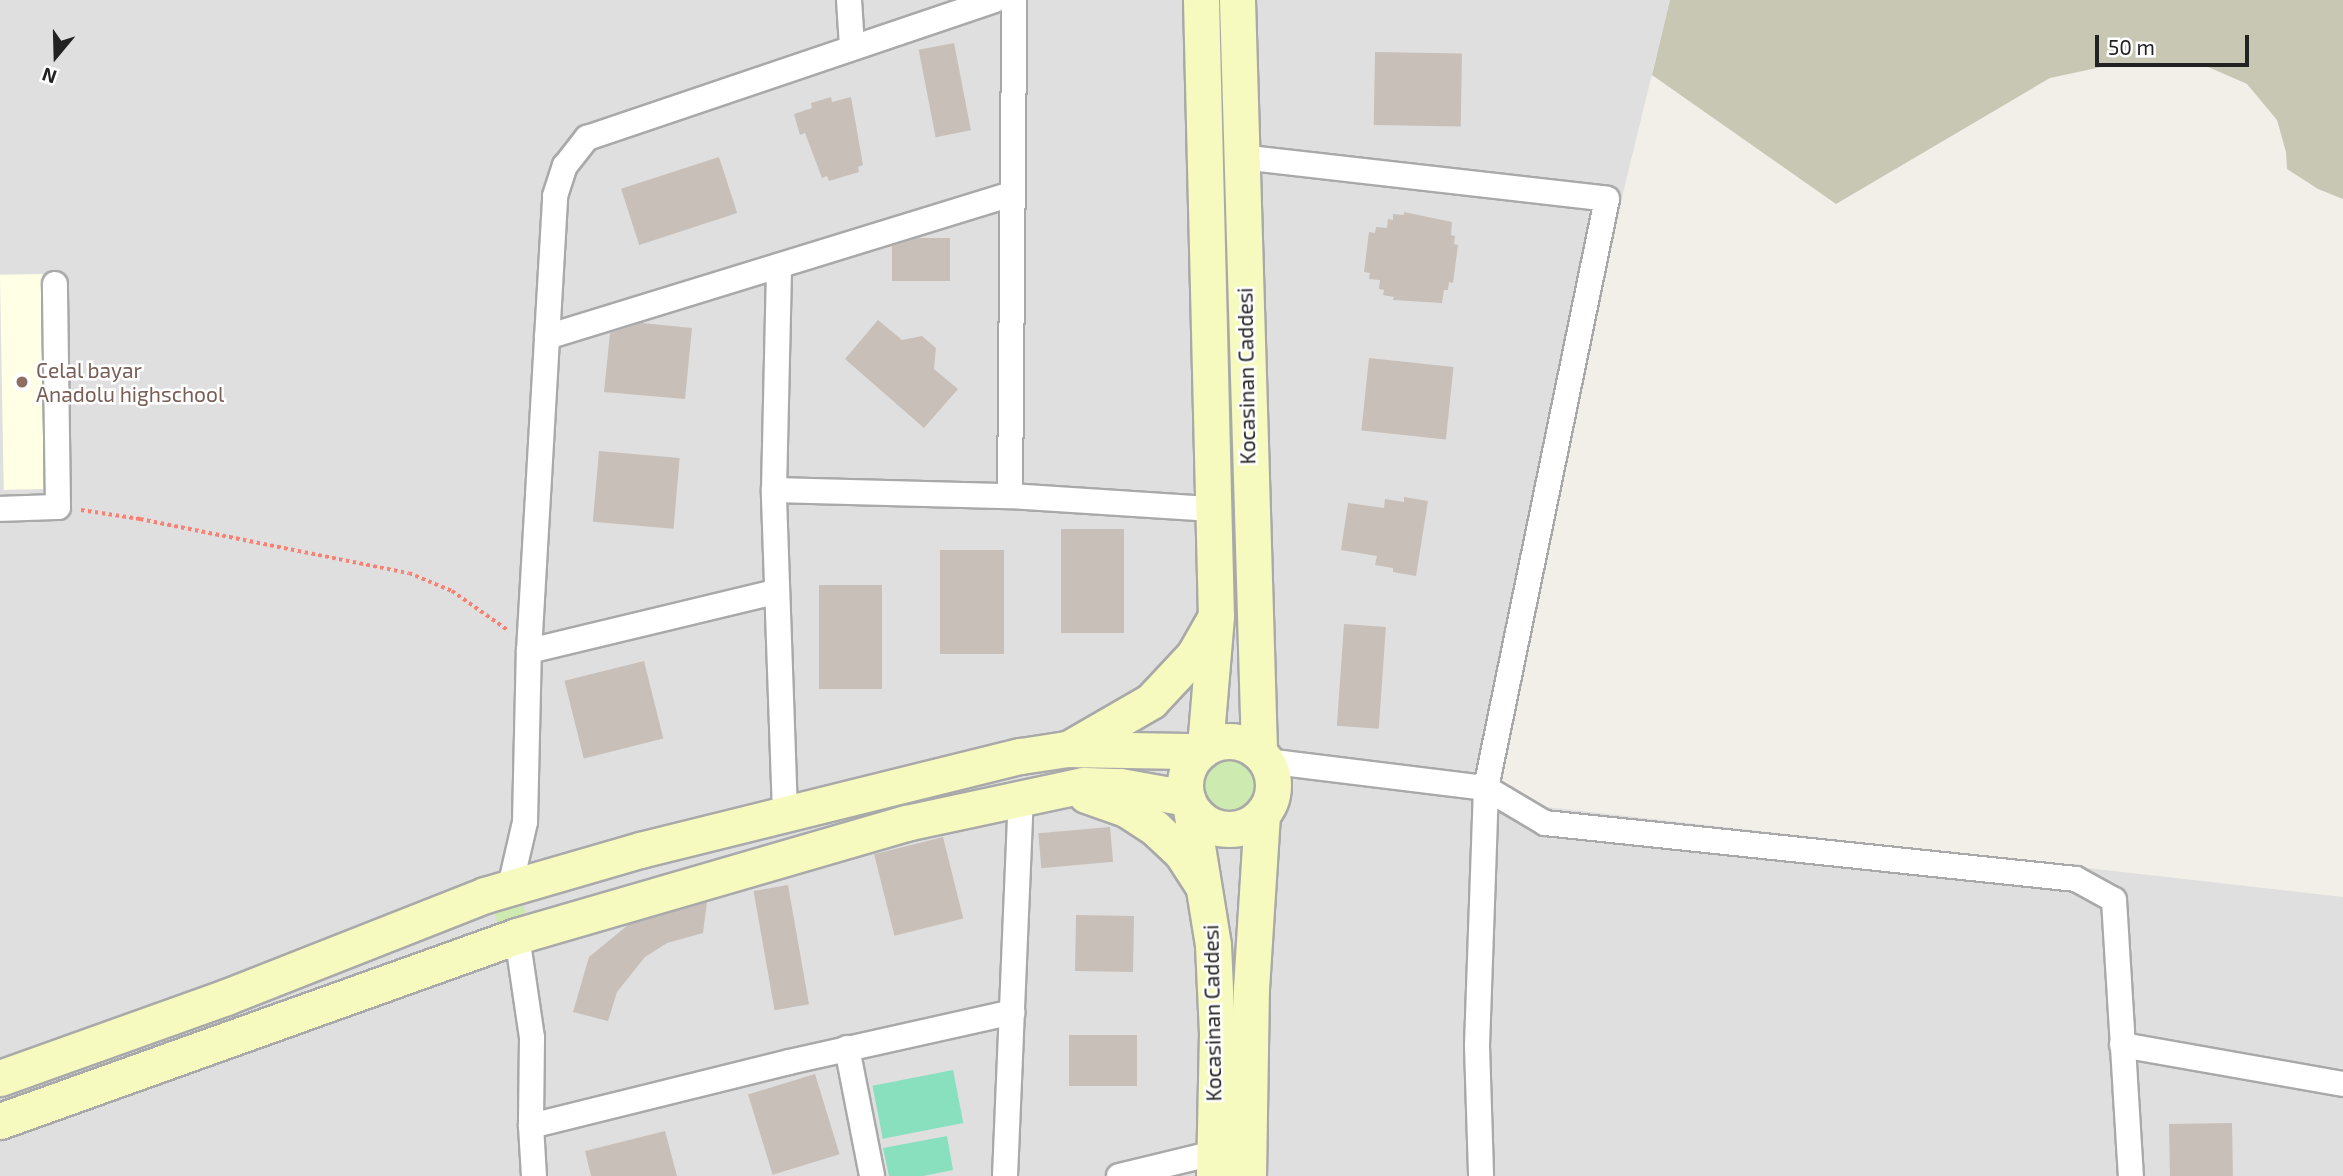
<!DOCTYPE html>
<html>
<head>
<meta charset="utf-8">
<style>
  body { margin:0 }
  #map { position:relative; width:2343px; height:1176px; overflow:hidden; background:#f2efe9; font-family:"Exo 2",sans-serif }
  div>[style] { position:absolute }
  .residential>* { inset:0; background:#e0dfdf }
  .education>* { inset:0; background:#ffffe5; transform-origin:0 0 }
  .construction>* { inset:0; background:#c7c7b4 }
  .grass>* { inset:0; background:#cdebb0; transform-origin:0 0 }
  .round { border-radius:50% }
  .pitch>* { inset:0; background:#88e0be; transform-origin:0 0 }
  .building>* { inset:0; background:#c7bfb8; transform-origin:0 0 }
  .path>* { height:3.5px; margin-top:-1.75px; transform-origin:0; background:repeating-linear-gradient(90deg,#fa8072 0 3.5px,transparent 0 7px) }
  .roads { filter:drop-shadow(2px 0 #a9a9a9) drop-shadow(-2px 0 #a9a9a9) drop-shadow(0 2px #a9a9a9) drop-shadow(0 -2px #a9a9a9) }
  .minor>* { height:24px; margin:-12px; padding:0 12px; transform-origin:12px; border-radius:12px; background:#fff }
  .secondary>* { height:35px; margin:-17.5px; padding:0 17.5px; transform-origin:17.5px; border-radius:17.5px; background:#f7fabf }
  .secondary>.ring { margin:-17.5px; padding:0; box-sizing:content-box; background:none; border:35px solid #f7fabf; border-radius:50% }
  .dots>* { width:19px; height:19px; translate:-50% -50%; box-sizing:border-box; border:4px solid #fff; border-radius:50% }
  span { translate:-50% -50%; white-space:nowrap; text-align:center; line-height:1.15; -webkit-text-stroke:5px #fff; paint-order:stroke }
  .education-label { font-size:21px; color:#785e54 }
  .left { translate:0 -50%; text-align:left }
  .street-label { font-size:21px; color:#222 }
  .north { position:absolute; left:21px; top:21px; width:70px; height:70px; -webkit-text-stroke:5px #fff; paint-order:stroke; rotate:199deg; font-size:19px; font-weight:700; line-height:28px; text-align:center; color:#222 }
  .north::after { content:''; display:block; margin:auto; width:24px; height:32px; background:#222; clip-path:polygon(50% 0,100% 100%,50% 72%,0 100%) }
  .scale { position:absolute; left:2095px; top:35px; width:154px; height:32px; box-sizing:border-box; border:4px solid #222; border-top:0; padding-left:9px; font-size:21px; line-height:24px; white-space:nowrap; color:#222; -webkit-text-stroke:5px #fff; paint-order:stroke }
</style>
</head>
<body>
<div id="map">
  <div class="residential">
    <div style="clip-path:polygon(0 0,1670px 0,1623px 193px,1494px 801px,2343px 897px,2343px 1176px,0 1176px)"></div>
  </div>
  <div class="education">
    <div style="left:43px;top:274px;width:215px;height:43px;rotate:89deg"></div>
  </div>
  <div class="construction">
    <div style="clip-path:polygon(1670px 0,2343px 0,2343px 199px,2318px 189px,2287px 169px,2286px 152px,2277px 120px,2247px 84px,2206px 66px,2162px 63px,2106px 66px,2050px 78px,1836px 204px,1652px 75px)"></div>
  </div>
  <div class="grass">
    <div class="round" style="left:1197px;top:753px;width:64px;height:64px"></div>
    <div style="left:521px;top:900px;width:17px;height:30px;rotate:69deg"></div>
  </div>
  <div class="pitch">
    <div style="left:953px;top:1070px;width:54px;height:82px;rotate:79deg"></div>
    <div style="clip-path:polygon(947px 1136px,953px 1170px,923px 1176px,889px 1176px,883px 1148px)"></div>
  </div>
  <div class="building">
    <div style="left:954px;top:43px;width:89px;height:36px;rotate:79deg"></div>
    <div style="left:1375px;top:52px;width:87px;height:73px;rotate:1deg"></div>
    <div style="clip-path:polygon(831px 97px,832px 102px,851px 97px,863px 165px,858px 167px,859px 172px,829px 181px,827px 176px,822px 178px,805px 133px,800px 135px,794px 114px,812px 108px,811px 103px)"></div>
    <div style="left:719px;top:157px;width:59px;height:103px;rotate:72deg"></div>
    <div style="clip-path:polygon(1404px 212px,1452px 222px,1451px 235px,1455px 236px,1454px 244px,1458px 245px,1453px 283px,1449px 282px,1448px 290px,1444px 290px,1442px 303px,1393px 300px,1394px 297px,1383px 295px,1384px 290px,1379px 289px,1380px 280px,1369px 279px,1370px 273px,1364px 272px,1369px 232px,1375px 233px,1376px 227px,1387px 228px,1388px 219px,1393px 220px,1393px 214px,1404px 215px)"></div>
    <div style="clip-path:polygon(918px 238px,950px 238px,950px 281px,892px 281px,892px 246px)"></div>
    <div style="clip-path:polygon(878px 320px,902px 340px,922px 336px,936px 348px,934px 369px,958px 389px,924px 428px,845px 359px)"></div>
    <div style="clip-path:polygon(642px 323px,692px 328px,685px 399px,604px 392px,610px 333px)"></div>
    <div style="left:1369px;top:358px;width:85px;height:73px;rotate:6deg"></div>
    <div style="left:599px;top:451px;width:81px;height:71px;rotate:5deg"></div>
    <div style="clip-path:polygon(1404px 497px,1428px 501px,1416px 576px,1393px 572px,1393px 568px,1375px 565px,1377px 556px,1341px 550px,1348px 503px,1384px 508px,1385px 499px,1404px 502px)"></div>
    <div style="left:1061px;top:529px;width:63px;height:104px"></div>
    <div style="left:940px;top:550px;width:64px;height:104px"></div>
    <div style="left:819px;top:585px;width:63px;height:104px"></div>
    <div style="left:1344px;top:624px;width:42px;height:102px;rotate:4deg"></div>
    <div style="left:644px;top:661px;width:80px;height:82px;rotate:76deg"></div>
    <div style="left:1110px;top:827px;width:35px;height:72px;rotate:85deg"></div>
    <div style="left:943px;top:837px;width:84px;height:71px;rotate:76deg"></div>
    <div style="left:788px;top:885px;width:121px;height:35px;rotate:80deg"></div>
    <div style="clip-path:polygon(707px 902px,703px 933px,667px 943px,645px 957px,617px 992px,608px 1021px,573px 1012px,589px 957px,628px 925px)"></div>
    <div style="left:1076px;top:915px;width:58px;height:56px;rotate:1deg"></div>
    <div style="left:1069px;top:1035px;width:68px;height:51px"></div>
    <div style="left:815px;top:1074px;width:84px;height:70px;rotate:73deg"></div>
    <div style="left:2232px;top:1123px;width:53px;height:63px;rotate:89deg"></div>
    <div style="clip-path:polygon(665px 1131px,677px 1176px,591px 1176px,585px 1151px)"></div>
  </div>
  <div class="path">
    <div style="left:81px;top:510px;width:60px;rotate:8.7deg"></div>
    <div style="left:140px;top:519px;width:274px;rotate:11.4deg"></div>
    <div style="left:409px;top:573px;width:47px;rotate:22.7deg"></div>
    <div style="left:452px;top:591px;width:70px;rotate:35.1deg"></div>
  </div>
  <div class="roads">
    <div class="minor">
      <div style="left:849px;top:0;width:46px;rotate:86.3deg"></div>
      <div style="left:1241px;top:157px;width:368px;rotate:6.5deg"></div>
      <div style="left:1607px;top:199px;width:601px;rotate:101.61deg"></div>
      <div style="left:1486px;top:788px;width:258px;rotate:92deg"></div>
      <div style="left:1477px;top:1046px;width:130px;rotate:88.2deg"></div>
      <div style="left:547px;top:337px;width:486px;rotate:-17.1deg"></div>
      <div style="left:774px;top:490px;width:224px;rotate:-88.7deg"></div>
      <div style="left:1010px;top:496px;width:496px;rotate:-89.5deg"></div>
      <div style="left:0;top:509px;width:58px;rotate:-2deg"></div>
      <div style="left:58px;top:507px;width:223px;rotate:-90.8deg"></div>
      <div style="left:529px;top:651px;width:253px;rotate:-13.5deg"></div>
      <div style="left:1266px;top:761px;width:222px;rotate:7deg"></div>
      <div style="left:1486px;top:788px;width:69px;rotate:30.7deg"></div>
      <div style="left:1545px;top:823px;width:534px;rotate:6.02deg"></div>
      <div style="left:2076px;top:879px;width:43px;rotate:28.9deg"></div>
      <div style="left:2114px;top:900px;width:277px;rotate:86.5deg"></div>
      <div style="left:785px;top:813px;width:323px;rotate:-92deg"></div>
      <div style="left:774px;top:490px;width:236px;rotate:1.5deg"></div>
      <div style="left:1010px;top:496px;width:203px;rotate:3.7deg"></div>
      <div style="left:510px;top:887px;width:67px;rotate:-77deg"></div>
      <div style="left:525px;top:822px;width:171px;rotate:-88.7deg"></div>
      <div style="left:529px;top:651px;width:456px;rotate:-86.7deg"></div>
      <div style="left:555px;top:196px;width:32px;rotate:-72deg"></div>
      <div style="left:565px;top:166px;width:36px;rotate:-52deg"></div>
      <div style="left:587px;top:138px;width:430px;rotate:-18.7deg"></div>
      <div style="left:517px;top:936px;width:103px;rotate:81.6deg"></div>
      <div style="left:532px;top:1038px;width:88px;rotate:90.7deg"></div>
      <div style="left:531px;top:1126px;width:50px;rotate:86.6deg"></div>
      <div style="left:2122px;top:1045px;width:224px;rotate:10deg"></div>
      <div style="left:847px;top:1048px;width:130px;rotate:78.9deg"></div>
      <div style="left:531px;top:1126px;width:266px;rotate:-13.9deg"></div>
      <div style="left:789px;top:1062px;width:229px;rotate:-12.6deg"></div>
      <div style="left:1005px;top:1176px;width:377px;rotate:-87.6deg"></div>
      <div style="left:1119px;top:1176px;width:98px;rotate:-13.6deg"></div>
    </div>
    <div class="secondary">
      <div style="left:1201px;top:0;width:616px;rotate:88.61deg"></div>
      <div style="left:1216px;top:616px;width:131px;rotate:94.8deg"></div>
      <div style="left:1237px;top:0;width:752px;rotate:88.32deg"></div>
      <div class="ring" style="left:1185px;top:741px;width:53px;height:53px"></div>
      <div style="left:1068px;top:749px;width:96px;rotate:-30deg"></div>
      <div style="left:1151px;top:701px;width:63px;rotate:-46.9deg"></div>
      <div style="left:1194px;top:655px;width:40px;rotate:-60.3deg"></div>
      <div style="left:1086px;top:795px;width:42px;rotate:19.3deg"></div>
      <div style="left:1126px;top:809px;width:35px;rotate:33deg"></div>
      <div style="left:1155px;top:828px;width:35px;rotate:43deg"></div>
      <div style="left:1181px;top:852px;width:38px;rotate:57deg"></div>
      <div style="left:1191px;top:809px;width:138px;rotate:80.8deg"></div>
      <div style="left:1213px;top:945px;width:88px;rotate:87.4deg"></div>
      <div style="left:1217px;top:1033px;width:143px;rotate:91.2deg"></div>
      <div style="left:0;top:1078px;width:240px;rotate:-19.7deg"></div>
      <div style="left:226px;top:997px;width:278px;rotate:-21.5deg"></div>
      <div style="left:485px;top:895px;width:161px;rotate:-16.2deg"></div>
      <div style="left:640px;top:850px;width:392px;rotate:-13.9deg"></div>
      <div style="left:1021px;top:756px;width:47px;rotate:-8.7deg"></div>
      <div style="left:1067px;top:749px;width:134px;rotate:0.9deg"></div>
      <div style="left:0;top:1121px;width:549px;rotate:-19.69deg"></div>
      <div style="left:517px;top:936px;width:405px;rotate:-16.2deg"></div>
      <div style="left:906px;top:823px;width:182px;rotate:-12.1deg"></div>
      <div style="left:1084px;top:785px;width:36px;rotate:2deg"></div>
      <div style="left:1120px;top:786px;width:68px;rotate:10.2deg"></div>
      <div style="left:1248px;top:1176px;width:187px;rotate:-89.1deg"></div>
      <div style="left:1251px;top:989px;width:175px;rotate:-86.4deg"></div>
    </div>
  </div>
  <div class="dots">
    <div style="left:22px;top:382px;background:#8d6e63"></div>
  </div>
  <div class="education-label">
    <span class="left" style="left:36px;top:382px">Celal bayar<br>Anadolu highschool</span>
  </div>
  <div class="street-label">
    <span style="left:1246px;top:376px;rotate:-91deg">Kocasinan Caddesi</span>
    <span style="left:1212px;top:1013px;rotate:-91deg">Kocasinan Caddesi</span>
  </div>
  <div class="north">N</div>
  <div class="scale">50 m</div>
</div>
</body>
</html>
